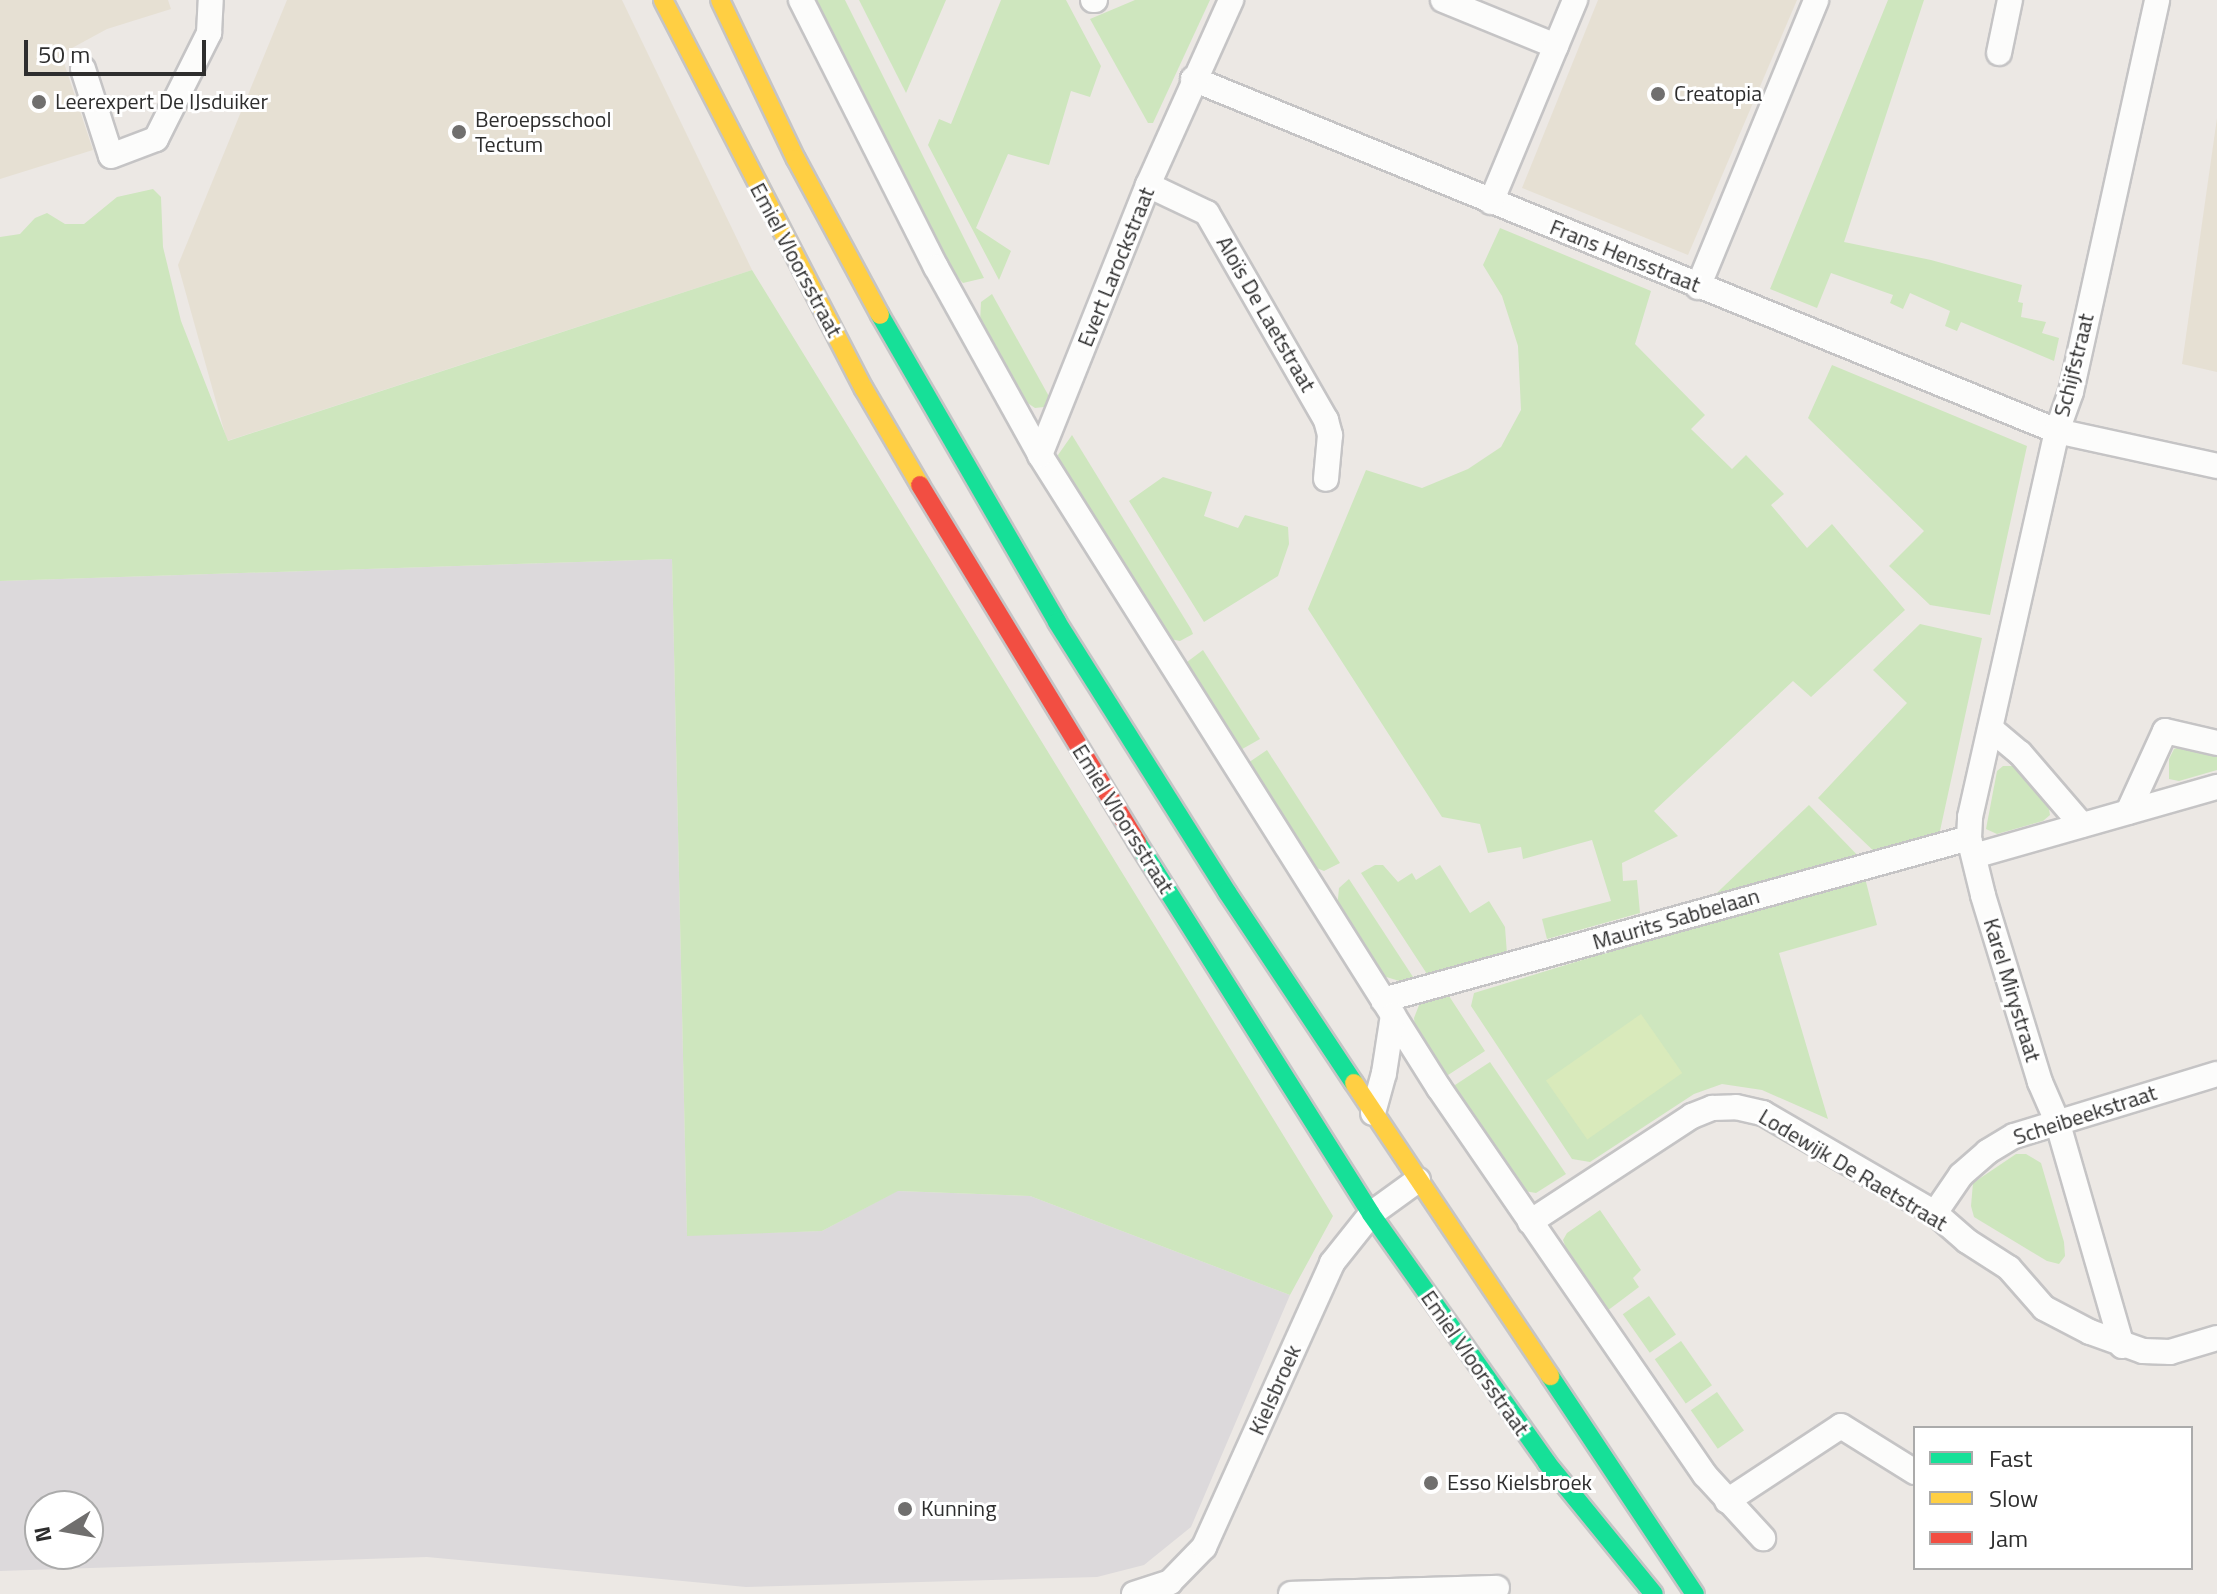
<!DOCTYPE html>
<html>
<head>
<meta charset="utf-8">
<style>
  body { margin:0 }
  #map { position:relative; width:2217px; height:1594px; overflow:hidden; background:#ece8e4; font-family:"Titillium Web",sans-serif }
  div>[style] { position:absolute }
  .industrial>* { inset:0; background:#dcd9db }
  .education>* { inset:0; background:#e6e0d3 }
  .green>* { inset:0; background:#cee6be; transform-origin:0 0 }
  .pitch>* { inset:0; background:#d9eabb; transform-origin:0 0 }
  .roads { filter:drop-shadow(2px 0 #c5c4c5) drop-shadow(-2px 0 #c5c4c5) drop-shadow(0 2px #c5c4c5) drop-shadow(0 -2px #c5c4c5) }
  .street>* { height:24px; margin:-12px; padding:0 12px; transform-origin:12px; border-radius:12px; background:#fcfcfb }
  .fast>* { height:18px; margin:-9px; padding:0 9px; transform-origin:9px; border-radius:9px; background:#16e098 }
  .slow>* { height:18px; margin:-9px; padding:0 9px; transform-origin:9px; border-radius:9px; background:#ffcf43 }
  .jam>* { height:18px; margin:-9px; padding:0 9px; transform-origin:9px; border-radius:9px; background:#f24e42 }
  .dots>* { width:22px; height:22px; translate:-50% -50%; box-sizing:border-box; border:4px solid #fff; border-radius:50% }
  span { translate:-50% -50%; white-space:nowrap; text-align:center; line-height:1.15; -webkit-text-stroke:6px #fff; paint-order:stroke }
  .poi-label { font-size:22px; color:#2e2e2e }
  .left { translate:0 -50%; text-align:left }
  .street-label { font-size:22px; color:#2e2e2e }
  .legend { position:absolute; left:1913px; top:1426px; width:280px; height:144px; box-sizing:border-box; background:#fff; border:2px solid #ababab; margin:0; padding:10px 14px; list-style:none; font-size:24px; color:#2e2e2e }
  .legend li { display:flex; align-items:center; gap:16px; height:40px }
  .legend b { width:40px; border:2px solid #ababab }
  .north { position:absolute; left:24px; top:1490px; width:80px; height:80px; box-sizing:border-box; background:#fff; border:2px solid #ababab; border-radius:50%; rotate:259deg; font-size:22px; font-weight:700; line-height:32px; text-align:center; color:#2e2e2e }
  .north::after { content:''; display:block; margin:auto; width:28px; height:36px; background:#706f6e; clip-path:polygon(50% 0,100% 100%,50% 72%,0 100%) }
  .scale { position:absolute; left:24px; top:40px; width:182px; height:36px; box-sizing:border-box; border:4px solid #2e2e2e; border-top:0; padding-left:10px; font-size:24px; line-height:28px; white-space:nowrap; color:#2e2e2e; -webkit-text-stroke:6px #fff; paint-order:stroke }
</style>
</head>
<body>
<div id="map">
  <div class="industrial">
    <div style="clip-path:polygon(evenodd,672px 559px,687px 1235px,822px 1231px,897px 1191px,1030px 1196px,1290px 1295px,1191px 1527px,1144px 1565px,1097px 1577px,746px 1587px,427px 1557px,0 1571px,0 581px,672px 559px,40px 1506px,88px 1506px,88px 1554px,40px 1554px,40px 1506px)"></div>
  </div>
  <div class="education">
    <div style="clip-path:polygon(0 0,168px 0,171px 9px,107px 29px,61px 54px,93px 150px,0 179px)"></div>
    <div style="clip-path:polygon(287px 0,622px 0,752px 270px,227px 441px,178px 265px)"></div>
    <div style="clip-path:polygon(1598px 0,1797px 0,1688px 255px,1522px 188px)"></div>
    <div style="clip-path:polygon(2217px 118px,2217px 372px,2182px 364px)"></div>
  </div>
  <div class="green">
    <div style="clip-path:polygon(813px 0,845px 0,984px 278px,963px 283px,949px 269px)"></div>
    <div style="clip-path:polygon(859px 0,946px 0,906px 93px)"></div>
    <div style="clip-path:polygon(1001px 0,1066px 0,1101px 66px,1090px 97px,1071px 91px,1049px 165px,1008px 154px,976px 228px,1011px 251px,999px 280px,928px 145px,939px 119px,951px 124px)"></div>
    <div style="clip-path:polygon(1135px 0,1210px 0,1153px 123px,1148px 123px,1090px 19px)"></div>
    <div style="clip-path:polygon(1888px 0,1924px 0,1844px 242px,1931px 260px,2022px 285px,2018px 302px,2023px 303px,2021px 317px,2046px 322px,2042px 333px,2059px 338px,2054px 361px,1961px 322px,1957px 331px,1945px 326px,1950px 311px,1910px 293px,1903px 309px,1890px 303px,1893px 295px,1831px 273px,1817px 308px,1770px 289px)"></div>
    <div style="clip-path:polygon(153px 189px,161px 197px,163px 247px,181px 321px,228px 441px,752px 270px,1333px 1216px,1290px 1295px,1030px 1196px,898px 1191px,822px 1231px,687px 1236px,672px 559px,0 581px,0 237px,20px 234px,35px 218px,47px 213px,65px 224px,84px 224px,117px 197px)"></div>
    <div style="clip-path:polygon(1500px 228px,1651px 291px,1635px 344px,1705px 415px,1691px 429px,1732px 469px,1746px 455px,1784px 494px,1771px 505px,1807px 548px,1832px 524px,1905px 610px,1811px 697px,1793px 681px,1654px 811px,1678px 836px,1622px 863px,1623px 881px,1637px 880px,1640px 913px,1547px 939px,1542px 919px,1611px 901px,1592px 840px,1523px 859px,1521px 847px,1488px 853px,1480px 824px,1442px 817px,1308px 609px,1366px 470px,1422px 488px,1468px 469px,1501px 447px,1521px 410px,1518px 346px,1502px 296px,1483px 265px)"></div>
    <div style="clip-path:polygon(992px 294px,1051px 400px,1044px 407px,1035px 408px,1023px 400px,980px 323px,981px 302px)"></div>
    <div style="clip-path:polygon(1832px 365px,2027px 446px,1990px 615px,1930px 605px,1889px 566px,1924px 531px,1808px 418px)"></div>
    <div style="clip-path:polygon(1072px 435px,1191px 629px,1193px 634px,1180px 641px,1170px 639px,1060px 467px,1058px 455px)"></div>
    <div style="clip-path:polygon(1163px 477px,1212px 492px,1204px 516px,1238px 528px,1245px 515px,1288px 527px,1289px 544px,1278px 576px,1204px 622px,1129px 501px)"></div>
    <div style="clip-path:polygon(1920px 624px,1982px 638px,1938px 840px,1879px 856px,1818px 798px,1907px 703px,1873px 670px)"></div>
    <div style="clip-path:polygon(1203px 650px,1260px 739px,1237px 752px,1187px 671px,1187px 662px)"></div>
    <div style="clip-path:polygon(2182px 746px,2217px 753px,2217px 770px,2179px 781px,2169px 779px,2169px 759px,2174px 749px)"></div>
    <div style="clip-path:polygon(1267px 750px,1340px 863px,1324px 871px,1309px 865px,1245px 765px)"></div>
    <div style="clip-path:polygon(2003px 766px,2013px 766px,2048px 803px,2050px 815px,2043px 821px,1997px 834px,1986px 829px,1997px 771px)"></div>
    <div style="clip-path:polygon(1809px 805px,1864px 862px,1701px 908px)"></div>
    <div style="clip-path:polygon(1375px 865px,1383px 865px,1398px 882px,1412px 873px,1416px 880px,1440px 865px,1470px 913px,1489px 901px,1505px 927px,1507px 954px,1427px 974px,1361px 873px)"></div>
    <div style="clip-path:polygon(1864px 874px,1877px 925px,1779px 953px,1828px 1119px,1762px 1090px,1722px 1084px,1694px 1094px,1590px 1162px,1572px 1159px,1471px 1006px,1474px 993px)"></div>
    <div style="clip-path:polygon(1349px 879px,1415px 980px,1406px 983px,1383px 976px,1337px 909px,1339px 888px)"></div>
    <div style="clip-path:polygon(1428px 996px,1430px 1001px,1449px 996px,1485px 1051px,1445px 1077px,1415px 1029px,1414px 1018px,1421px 1000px)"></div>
    <div style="clip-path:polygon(1490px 1062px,1566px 1174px,1536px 1193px,1524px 1191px,1452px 1087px)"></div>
    <div style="clip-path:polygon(2016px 1154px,2026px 1154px,2041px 1163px,2064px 1242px,2065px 1256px,2059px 1264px,2047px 1261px,1974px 1217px,1971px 1206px,1973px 1183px)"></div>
    <div style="clip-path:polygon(1600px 1210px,1641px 1270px,1633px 1278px,1639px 1287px,1607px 1311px,1567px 1251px,1563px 1240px,1567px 1233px)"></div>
    <div style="left:1649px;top:1296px;width:47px;height:32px;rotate:55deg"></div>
    <div style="left:1681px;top:1341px;width:54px;height:32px;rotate:55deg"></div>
    <div style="left:1717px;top:1392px;width:47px;height:32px;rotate:55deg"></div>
  </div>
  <div class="pitch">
    <div style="left:1641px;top:1014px;width:72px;height:116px;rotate:55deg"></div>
  </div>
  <div class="roads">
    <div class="street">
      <div style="left:801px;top:0;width:299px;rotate:63.2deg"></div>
      <div style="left:936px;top:267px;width:215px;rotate:61deg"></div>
      <div style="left:1040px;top:455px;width:748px;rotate:57.78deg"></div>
      <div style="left:1439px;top:1088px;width:470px;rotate:55.5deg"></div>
      <div style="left:1705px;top:1475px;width:86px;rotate:47.4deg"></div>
      <div style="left:1093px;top:0;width:2px"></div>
      <div style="left:1443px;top:0;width:122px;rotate:22.2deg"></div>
      <div style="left:1999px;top:53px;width:54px;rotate:-78.3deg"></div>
      <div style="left:83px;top:69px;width:91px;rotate:72.2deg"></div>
      <div style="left:111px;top:156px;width:48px;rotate:-20.7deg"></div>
      <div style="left:156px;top:139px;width:119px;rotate:-63.4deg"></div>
      <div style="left:209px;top:33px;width:33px;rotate:-87deg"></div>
      <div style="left:1193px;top:79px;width:933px;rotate:22.17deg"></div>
      <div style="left:2057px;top:431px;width:164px;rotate:12.3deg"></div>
      <div style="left:1148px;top:185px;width:65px;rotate:25.4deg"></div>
      <div style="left:1207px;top:213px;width:239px;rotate:60.1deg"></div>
      <div style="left:1326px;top:420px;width:16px;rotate:75deg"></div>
      <div style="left:1330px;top:435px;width:44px;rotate:95.2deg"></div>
      <div style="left:1491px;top:202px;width:219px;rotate:-67.4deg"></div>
      <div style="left:1698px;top:287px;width:310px;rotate:-67.6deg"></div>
      <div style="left:1040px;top:455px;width:291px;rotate:-68.2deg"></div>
      <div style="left:1148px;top:185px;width:203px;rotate:-65.8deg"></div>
      <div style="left:1991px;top:729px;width:38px;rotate:40deg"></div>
      <div style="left:2020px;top:753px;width:95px;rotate:49.3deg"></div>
      <div style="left:2128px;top:812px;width:89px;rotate:-65.4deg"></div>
      <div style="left:2165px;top:731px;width:53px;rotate:13deg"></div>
      <div style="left:1974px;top:856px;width:253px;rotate:-15.9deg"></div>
      <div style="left:1383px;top:1000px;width:608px;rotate:-15.45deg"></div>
      <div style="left:1373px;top:1113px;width:41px;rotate:-74.6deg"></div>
      <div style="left:1384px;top:1073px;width:59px;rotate:-81.2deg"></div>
      <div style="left:1935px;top:1213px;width:46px;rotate:-55.6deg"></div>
      <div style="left:1961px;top:1175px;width:35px;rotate:-41deg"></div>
      <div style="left:1987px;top:1152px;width:31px;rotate:-31deg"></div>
      <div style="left:2014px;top:1136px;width:212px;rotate:-17deg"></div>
      <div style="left:1530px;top:1222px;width:194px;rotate:-33.2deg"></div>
      <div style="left:1692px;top:1116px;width:22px;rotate:-22deg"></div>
      <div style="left:1712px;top:1108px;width:24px;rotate:-2deg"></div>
      <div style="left:1736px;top:1107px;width:28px;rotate:13deg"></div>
      <div style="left:1763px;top:1113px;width:199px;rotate:30.2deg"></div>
      <div style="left:1935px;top:1213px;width:43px;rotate:41.2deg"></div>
      <div style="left:1967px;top:1241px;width:50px;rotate:32.7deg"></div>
      <div style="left:2009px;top:1268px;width:53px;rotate:48.8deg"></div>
      <div style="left:2044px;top:1308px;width:52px;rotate:27.6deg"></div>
      <div style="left:2090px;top:1332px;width:56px;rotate:19.7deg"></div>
      <div style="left:2143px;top:1351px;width:27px;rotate:2deg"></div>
      <div style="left:2170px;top:1352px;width:49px;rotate:-16.6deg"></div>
      <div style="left:2122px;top:1346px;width:234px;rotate:-106.1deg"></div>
      <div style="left:2057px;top:1121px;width:43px;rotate:-113.6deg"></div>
      <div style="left:2040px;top:1082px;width:195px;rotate:-107deg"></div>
      <div style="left:1983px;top:895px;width:59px;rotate:-103.8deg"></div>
      <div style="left:1969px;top:838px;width:21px;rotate:-87deg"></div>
      <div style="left:1970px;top:817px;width:396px;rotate:-77.3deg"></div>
      <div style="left:2057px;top:431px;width:41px;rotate:-70.3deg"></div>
      <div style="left:2071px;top:392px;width:401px;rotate:-77.6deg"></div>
      <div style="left:1727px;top:1501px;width:136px;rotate:-33.3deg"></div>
      <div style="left:1841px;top:1426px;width:87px;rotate:31.9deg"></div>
      <div style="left:1134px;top:1594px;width:38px;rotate:-18deg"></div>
      <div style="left:1170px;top:1582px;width:49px;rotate:-45.8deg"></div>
      <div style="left:1204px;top:1547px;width:312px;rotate:-65.7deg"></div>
      <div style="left:1332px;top:1263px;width:63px;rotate:-51.5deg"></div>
      <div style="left:1371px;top:1214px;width:58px;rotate:-35.9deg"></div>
      <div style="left:1291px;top:1594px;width:206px;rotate:-1.7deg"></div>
    </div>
    <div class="fast">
      <div style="left:880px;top:315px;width:354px;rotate:60deg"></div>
      <div style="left:1057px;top:622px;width:319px;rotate:57.8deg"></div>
      <div style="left:1227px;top:892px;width:229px;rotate:56.4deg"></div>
      <div style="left:1137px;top:842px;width:439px;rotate:57.8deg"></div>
      <div style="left:1371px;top:1214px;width:305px;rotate:54.7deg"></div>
      <div style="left:1547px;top:1463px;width:169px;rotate:50.8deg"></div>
      <div style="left:1550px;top:1376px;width:262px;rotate:56.4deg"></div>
    </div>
    <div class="slow">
      <div style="left:663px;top:0;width:438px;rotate:62.7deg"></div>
      <div style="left:864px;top:389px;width:111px;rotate:59.7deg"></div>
      <div style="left:720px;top:0;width:176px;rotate:64.5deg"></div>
      <div style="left:796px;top:159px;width:177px;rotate:61.7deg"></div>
      <div style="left:1354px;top:1083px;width:353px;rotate:56.2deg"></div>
    </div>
    <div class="jam">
      <div style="left:920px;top:485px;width:418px;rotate:58.7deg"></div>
    </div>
  </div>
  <div class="dots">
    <div style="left:1658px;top:94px;background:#706f6e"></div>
    <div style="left:39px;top:102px;background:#706f6e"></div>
    <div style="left:459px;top:132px;background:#706f6e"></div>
    <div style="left:1431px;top:1483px;background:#706f6e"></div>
    <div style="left:905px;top:1509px;background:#706f6e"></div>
  </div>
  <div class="poi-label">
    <span class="left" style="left:1674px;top:94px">Creatopia</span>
    <span class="left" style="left:55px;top:102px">Leerexpert De IJsduiker</span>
    <span class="left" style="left:475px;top:132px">Beroepsschool<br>Tectum</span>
    <span class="left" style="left:1447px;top:1483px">Esso Kielsbroek</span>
    <span class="left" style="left:921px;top:1509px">Kunning</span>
  </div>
  <div class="street-label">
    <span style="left:1625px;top:256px;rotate:22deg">Frans Hensstraat</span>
    <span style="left:796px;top:260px;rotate:62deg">Emiel Vloorsstraat</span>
    <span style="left:1116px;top:267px;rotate:-68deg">Evert Larockstraat</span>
    <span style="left:1266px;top:314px;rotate:60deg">Aloïs De Laetstraat</span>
    <span style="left:2074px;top:365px;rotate:-76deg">Schijfstraat</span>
    <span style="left:1123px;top:819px;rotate:58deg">Emiel Vloorsstraat</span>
    <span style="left:1676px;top:919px;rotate:-16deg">Maurits Sabbelaan</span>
    <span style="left:2012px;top:990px;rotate:73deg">Karel Mirystraat</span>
    <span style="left:2085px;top:1115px;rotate:-18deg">Scheibeekstraat</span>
    <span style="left:1853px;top:1170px;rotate:31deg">Lodewijk De Raetstraat</span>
    <span style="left:1475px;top:1363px;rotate:55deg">Emiel Vloorsstraat</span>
    <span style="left:1275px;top:1390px;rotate:-66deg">Kielsbroek</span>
  </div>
  <ul class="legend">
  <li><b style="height:10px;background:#16e098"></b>Fast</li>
  <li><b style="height:10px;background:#ffcf43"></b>Slow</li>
  <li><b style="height:10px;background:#f24e42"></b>Jam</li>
  </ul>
  <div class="north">N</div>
  <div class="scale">50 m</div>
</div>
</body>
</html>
